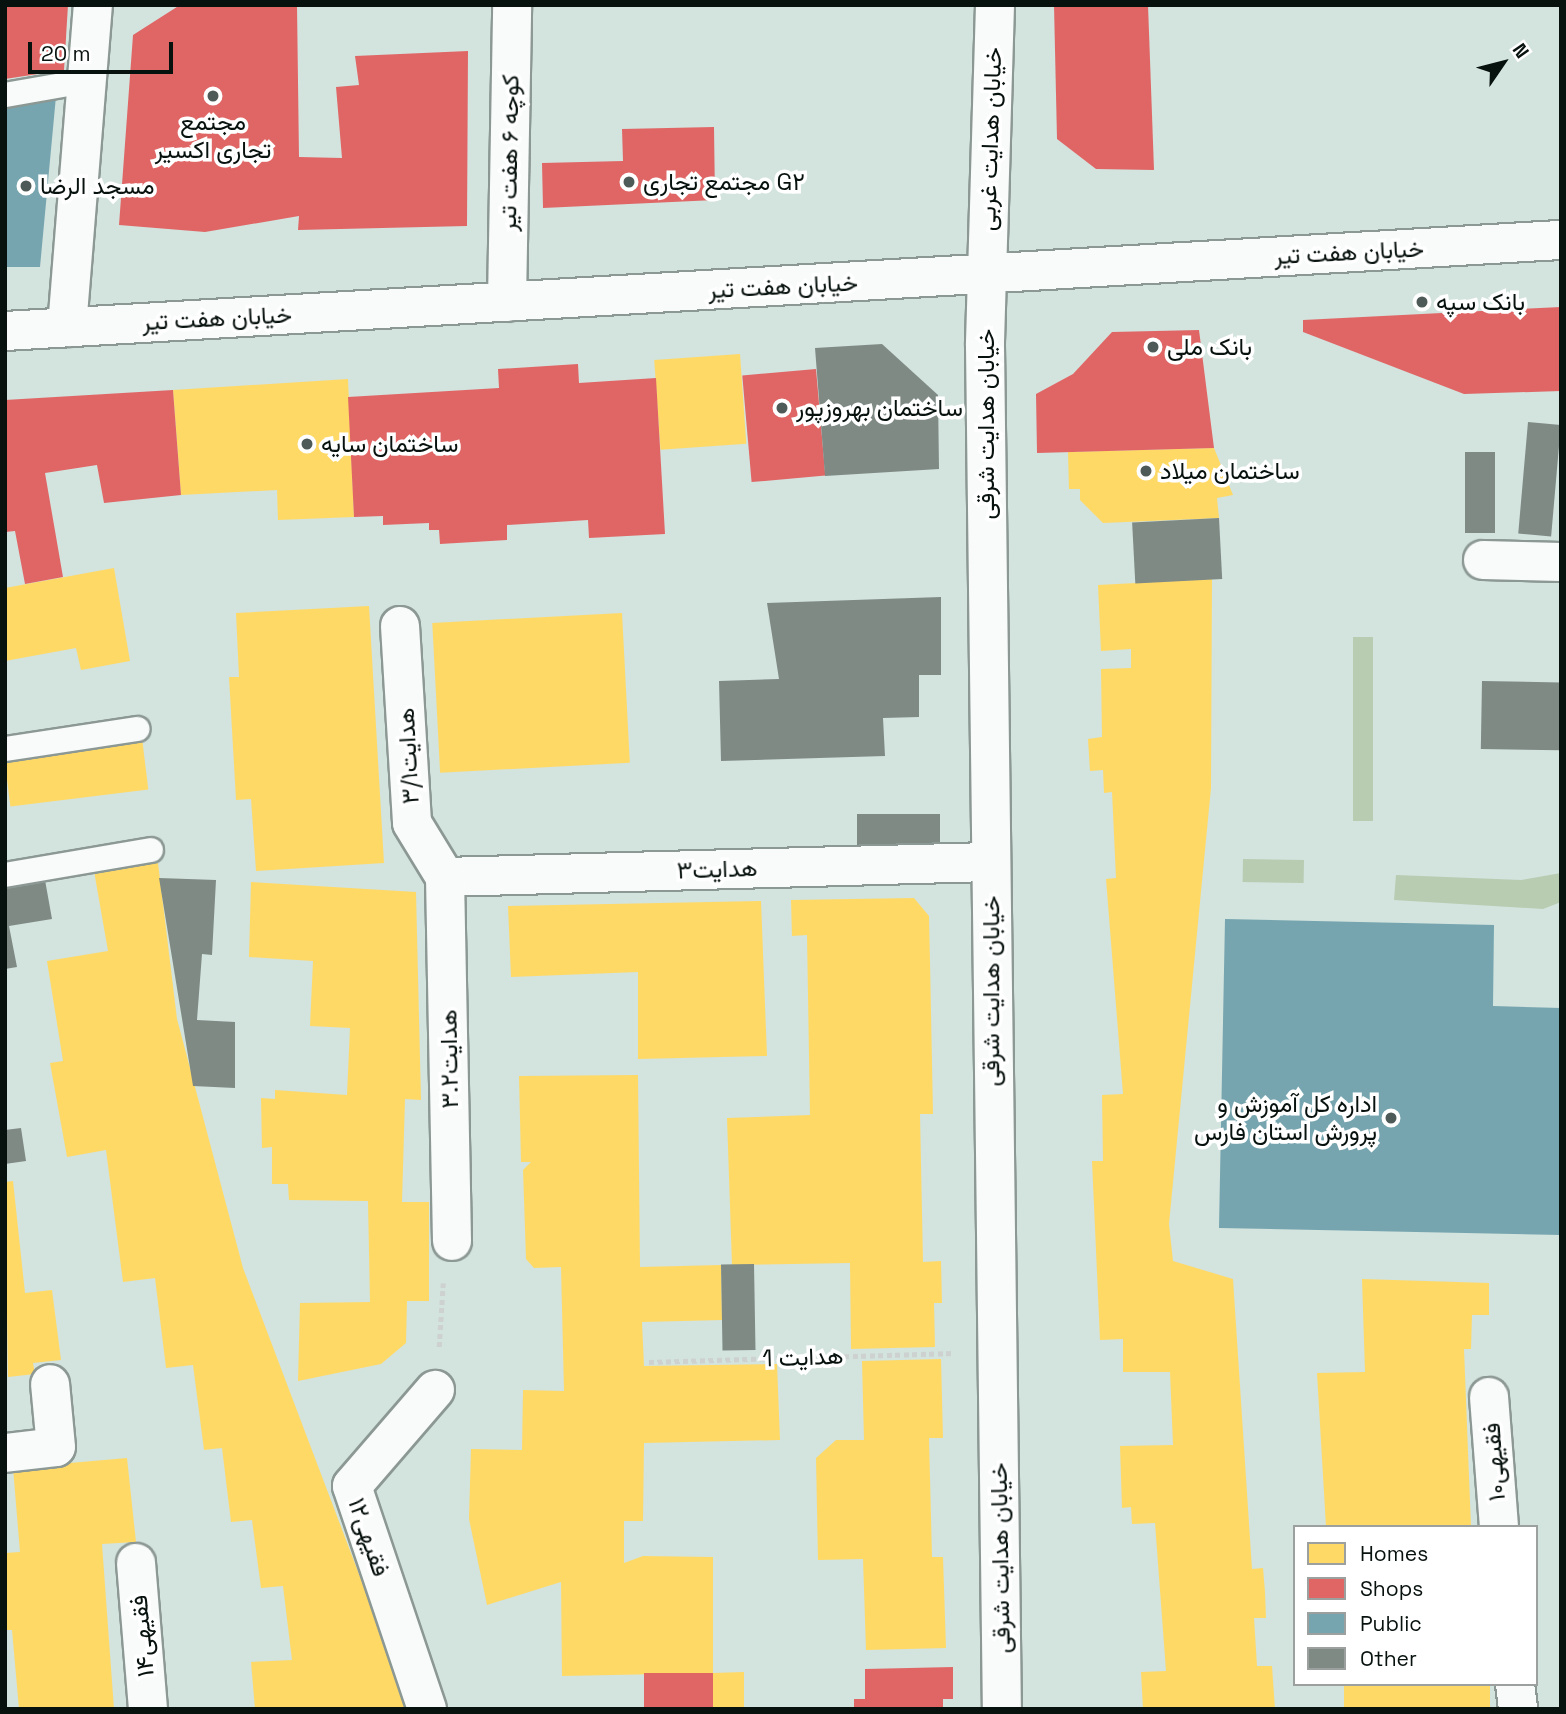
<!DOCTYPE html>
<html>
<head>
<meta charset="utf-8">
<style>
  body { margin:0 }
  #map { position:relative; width:1566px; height:1714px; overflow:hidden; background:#d3e3de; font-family:"Space Grotesk",Vazirmatn,sans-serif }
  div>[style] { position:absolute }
  .green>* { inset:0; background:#b8ccb1; transform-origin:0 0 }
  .homes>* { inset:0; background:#ffd966; transform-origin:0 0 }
  .shops>* { inset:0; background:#e06666; transform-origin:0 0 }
  .public>* { inset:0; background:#76a5af }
  .building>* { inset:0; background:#7f8a85; transform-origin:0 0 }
  .path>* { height:4.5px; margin-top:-2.25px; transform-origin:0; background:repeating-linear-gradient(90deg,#cdd1d0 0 5px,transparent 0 8.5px) }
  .roads { filter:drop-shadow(2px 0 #8c9894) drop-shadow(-2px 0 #8c9894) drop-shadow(0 2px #8c9894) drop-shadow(0 -2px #8c9894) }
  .service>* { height:24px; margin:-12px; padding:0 12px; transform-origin:12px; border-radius:12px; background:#f8fbfa }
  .minor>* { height:38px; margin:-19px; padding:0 19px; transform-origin:19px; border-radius:19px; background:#f8fbfa }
  .tertiary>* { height:38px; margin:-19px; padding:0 19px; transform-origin:19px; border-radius:19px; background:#f8fbfa }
  .secondary>* { height:38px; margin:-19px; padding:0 19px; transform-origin:19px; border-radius:19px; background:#f8fbfa }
  .dots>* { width:19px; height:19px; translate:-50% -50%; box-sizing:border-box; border:4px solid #fff; border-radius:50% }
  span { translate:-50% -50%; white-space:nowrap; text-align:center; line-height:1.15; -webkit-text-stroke:7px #fff; paint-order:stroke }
  .poi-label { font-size:24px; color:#07110e }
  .left { translate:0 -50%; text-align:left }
  .right { translate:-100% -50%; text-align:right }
  .street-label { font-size:24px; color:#07110e }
  .frame { position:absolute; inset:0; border:7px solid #07110e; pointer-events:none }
  .legend { position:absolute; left:1293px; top:1525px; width:245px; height:161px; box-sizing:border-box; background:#fff; border:2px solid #9ca09f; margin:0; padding:9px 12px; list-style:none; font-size:21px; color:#07110e }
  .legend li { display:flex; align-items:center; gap:14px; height:35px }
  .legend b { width:35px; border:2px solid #9ca09f }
  .north { position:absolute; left:1468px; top:28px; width:70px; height:70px; -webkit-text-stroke:5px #fff; paint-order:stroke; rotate:55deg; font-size:19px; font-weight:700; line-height:28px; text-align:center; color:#07110e }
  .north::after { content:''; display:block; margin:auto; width:24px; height:32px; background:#07110e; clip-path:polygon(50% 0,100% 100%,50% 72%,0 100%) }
  .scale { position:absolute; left:28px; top:42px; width:145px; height:32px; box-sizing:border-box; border:4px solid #07110e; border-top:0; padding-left:9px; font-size:21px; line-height:24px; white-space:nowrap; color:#07110e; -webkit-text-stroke:5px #fff; paint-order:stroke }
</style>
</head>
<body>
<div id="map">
  <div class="green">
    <div style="left:1353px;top:637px;width:20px;height:184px"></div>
    <div style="left:1243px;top:859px;width:61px;height:23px;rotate:1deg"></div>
    <div style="clip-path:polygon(1561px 873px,1561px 902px,1543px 909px,1394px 900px,1396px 875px,1521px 880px)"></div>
  </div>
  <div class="homes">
    <div style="left:740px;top:354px;width:90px;height:86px;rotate:86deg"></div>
    <div style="clip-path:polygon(348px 379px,354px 517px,278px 520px,277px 490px,181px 495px,173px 390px)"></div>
    <div style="clip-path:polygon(1214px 448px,1233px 495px,1217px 498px,1219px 518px,1103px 523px,1080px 500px,1080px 489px,1069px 489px,1068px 452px)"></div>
    <div style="clip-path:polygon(114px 568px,130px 661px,81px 670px,76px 648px,5px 661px,5px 588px)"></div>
    <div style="clip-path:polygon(1212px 579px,1211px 788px,1169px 1224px,1173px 1261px,1233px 1279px,1252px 1569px,1263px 1568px,1265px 1592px,1266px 1618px,1254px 1618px,1257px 1666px,1272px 1666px,1275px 1709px,1143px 1709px,1141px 1672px,1166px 1671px,1155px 1523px,1132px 1524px,1131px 1507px,1122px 1508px,1120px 1446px,1173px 1445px,1170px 1372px,1123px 1372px,1123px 1339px,1100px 1340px,1092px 1161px,1103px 1161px,1102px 1095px,1123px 1094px,1106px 879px,1116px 878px,1112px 792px,1104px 793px,1103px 770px,1090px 771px,1088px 739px,1102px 737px,1101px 669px,1131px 668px,1131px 649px,1101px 651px,1098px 585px)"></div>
    <div style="clip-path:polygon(369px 606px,384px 863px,256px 871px,251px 799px,236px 800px,229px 677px,239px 677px,236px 613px)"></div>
    <div style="left:622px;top:613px;width:150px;height:190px;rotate:87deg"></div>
    <div style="left:142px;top:738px;width:52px;height:139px;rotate:83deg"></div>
    <div style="clip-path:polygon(158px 863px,177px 1019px,243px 1268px,410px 1709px,255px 1709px,251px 1662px,292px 1660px,283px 1586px,261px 1588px,252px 1520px,231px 1522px,222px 1448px,204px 1450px,193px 1365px,166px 1368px,155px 1278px,123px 1282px,106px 1150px,67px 1157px,50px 1063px,63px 1061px,47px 961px,108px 951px,94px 871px)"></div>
    <div style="clip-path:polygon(251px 882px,416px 892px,421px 1100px,405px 1099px,402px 1202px,429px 1202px,429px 1301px,407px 1301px,406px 1343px,381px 1364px,298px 1381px,300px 1303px,370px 1302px,368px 1201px,289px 1200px,288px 1184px,272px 1184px,272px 1147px,262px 1148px,261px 1098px,275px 1099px,275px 1090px,347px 1095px,350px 1028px,310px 1026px,313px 961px,249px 957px)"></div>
    <div style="clip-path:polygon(914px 898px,929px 916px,930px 962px,933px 1114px,920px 1114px,923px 1262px,941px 1261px,942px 1303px,934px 1303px,935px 1347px,851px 1349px,850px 1263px,732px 1265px,727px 1118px,810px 1115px,807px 935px,792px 936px,791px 900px)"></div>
    <div style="clip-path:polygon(761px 901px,767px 1056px,638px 1059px,638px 972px,511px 977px,508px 906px)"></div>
    <div style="clip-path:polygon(638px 1075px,640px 1267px,721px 1265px,722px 1320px,642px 1322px,644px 1366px,777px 1364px,780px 1440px,644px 1443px,643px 1521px,624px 1521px,624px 1563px,643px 1556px,713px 1557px,713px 1673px,744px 1672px,744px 1709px,713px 1709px,713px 1673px,562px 1676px,561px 1582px,487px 1605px,469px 1519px,471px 1449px,522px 1450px,523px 1390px,564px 1391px,561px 1267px,534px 1268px,526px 1259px,523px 1170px,531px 1162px,521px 1162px,519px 1076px)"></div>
    <div style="clip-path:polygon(13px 1181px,25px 1293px,52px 1290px,61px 1360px,33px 1363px,35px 1374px,8px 1377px,5px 1182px)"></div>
    <div style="clip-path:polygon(1362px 1279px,1489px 1283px,1489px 1315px,1472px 1315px,1471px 1349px,1464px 1349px,1471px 1527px,1326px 1527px,1317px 1373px,1365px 1372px)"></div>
    <div style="clip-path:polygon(941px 1359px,943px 1438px,929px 1438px,932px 1557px,943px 1557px,946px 1648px,866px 1650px,863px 1559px,818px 1560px,816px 1458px,836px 1440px,864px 1440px,862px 1361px)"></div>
    <div style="clip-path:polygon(127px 1458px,136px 1542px,102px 1544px,114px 1709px,19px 1709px,12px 1630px,5px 1630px,5px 1553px,20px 1552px,13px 1468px)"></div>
    <div style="left:1344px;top:1684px;width:146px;height:25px"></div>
  </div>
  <div class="shops">
    <div style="clip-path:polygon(5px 5px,68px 5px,64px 70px,5px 79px)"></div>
    <div style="clip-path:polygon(180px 5px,297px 5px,299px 157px,342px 158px,336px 87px,359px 85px,355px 56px,468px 51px,467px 226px,298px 230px,299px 216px,205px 232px,119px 225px,133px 35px)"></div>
    <div style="clip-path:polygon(1054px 5px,1148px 5px,1154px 170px,1096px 169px,1057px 139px)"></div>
    <div style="clip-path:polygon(714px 127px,715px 200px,543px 208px,542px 163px,623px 161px,622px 129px)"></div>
    <div style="clip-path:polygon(1561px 307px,1561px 391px,1464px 394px,1303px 332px,1303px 320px)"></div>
    <div style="clip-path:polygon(1199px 330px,1214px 448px,1037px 453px,1036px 394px,1073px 374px,1112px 332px)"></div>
    <div style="clip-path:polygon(578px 364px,579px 383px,656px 378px,665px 534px,589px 538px,588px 520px,507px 525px,507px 540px,440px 544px,439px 530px,429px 530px,429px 523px,383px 525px,383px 516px,354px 517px,348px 397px,499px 388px,498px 369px)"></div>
    <div style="left:816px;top:369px;width:107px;height:74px;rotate:85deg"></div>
    <div style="clip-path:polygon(173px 390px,181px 495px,104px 503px,97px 465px,45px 473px,63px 577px,25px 584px,15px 531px,5px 532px,5px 400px)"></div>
    <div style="clip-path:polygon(953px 1667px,953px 1699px,943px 1699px,943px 1709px,854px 1709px,854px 1699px,865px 1699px,865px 1669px)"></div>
    <div style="left:713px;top:1673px;width:36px;height:69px;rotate:90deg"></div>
  </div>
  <div class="public">
    <div style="clip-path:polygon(56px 96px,40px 267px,5px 267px,5px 106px)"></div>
    <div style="clip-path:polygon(1225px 919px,1494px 925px,1493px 1006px,1561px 1008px,1561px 1235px,1219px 1228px)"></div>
  </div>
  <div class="building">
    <div style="clip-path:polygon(882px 344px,938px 395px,939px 469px,825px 476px,815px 348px)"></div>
    <div style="left:1528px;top:422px;width:33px;height:112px;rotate:5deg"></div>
    <div style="left:1465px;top:452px;width:30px;height:81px"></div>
    <div style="left:1219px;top:518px;width:61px;height:87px;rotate:87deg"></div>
    <div style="clip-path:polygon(941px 597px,941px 675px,919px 675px,919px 717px,883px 718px,885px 756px,721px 761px,719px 681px,779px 679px,767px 603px)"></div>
    <div style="left:1482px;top:681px;width:79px;height:68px;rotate:1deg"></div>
    <div style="left:940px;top:814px;width:34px;height:83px;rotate:90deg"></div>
    <div style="clip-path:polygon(159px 878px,216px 880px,212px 955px,202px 954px,197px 1020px,235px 1022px,235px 1088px,193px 1086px)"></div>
    <div style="clip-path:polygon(45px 880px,52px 919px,9px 926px,17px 967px,5px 969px,5px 887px)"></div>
    <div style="clip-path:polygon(21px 1128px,26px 1161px,5px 1164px,5px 1130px)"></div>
    <div style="left:754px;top:1264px;width:86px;height:33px;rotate:89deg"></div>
  </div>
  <div class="path">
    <div style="left:439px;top:1347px;width:64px;rotate:-86.4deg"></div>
    <div style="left:649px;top:1362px;width:306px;rotate:-1.7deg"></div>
  </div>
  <div class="roads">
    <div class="service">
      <div style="left:5px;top:95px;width:87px;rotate:-9.9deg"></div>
      <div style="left:5px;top:749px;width:134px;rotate:-8.6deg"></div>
      <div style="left:5px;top:875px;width:148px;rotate:-9.7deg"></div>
    </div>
    <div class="minor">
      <div style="left:507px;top:302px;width:297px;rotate:-89deg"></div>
      <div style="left:67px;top:327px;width:323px;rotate:-85.4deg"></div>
      <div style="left:1483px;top:560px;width:78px;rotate:1.5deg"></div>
      <div style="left:400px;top:626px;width:197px;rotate:86.5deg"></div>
      <div style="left:412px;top:823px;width:63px;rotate:58.6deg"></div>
      <div style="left:445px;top:877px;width:545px;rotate:-1.58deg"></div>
      <div style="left:445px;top:877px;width:364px;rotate:88.9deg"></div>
      <div style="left:1489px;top:1397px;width:130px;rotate:85.6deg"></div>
      <div style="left:5px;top:1453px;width:51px;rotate:-6.7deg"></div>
      <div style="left:56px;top:1447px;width:63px;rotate:-95.4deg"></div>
      <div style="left:136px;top:1563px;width:146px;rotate:85.3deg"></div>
      <div style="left:1515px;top:1684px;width:25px;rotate:83deg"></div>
      <div style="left:427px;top:1709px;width:235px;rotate:-108.6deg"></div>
      <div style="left:352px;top:1486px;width:127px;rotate:-49.2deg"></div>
    </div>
    <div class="tertiary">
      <div style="left:995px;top:5px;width:341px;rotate:91.7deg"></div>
      <div style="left:985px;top:346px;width:1363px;rotate:89.29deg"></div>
    </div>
    <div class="secondary">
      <div style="left:5px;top:331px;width:1559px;rotate:-3.35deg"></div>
    </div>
  </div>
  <div class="dots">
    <div style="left:213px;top:96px;background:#4e5a57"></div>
    <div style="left:629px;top:182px;background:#4e5a57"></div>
    <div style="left:26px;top:186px;background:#4e5a57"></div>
    <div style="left:1422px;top:302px;background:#4e5a57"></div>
    <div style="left:1153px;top:347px;background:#4e5a57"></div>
    <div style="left:782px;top:408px;background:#4e5a57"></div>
    <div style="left:307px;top:444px;background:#4e5a57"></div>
    <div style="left:1146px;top:471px;background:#4e5a57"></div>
    <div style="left:1391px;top:1118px;background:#4e5a57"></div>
  </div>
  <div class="poi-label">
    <span style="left:213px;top:136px">مجتمع<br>تجاری اکسیر</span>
    <span class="left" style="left:643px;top:182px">مجتمع تجاری G۲</span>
    <span class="left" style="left:40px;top:186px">مسجد الرضا</span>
    <span class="left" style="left:1436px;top:302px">بانک سپه</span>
    <span class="left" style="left:1167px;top:347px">بانک ملی</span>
    <span class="left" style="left:796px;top:408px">ساختمان بهروزپور</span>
    <span class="left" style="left:321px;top:444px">ساختمان سایه</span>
    <span class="left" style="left:1160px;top:471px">ساختمان میلاد</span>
    <span class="right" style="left:1377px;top:1118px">اداره کل آموزش و<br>پرورش استان فارس</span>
  </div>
  <div class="street-label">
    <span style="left:990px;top:139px;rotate:-88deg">خیابان هدایت غربی</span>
    <span style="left:509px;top:153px;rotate:-89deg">کوچه ۶ هفت تیر</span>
    <span style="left:1349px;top:252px;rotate:-3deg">خیابان هفت تیر</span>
    <span style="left:783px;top:286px;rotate:-3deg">خیابان هفت تیر</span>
    <span style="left:217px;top:318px;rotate:-3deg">خیابان هفت تیر</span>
    <span style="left:986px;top:424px;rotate:-90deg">خیابان هدایت شرقی</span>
    <span style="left:408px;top:756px;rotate:-93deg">هدایت۳/۱</span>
    <span style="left:717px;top:869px;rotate:-2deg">هدایت۳</span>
    <span style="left:991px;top:991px;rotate:-90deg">خیابان هدایت شرقی</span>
    <span style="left:449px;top:1059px;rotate:-91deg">هدایت۳.۲</span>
    <span style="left:803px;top:1357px;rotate:-2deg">1 هدایت</span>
    <span style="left:1494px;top:1462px;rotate:-94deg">فقیهی۱۰</span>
    <span style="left:369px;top:1537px;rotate:71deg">فقیهی۱۲</span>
    <span style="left:1000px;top:1558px;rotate:-91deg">خیابان هدایت شرقی</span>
    <span style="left:142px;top:1636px;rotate:-95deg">فقیهی۱۴</span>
  </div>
  <div class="frame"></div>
  <ul class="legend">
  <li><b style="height:19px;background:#ffd966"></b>Homes</li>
  <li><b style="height:19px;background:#e06666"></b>Shops</li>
  <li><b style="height:19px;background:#76a5af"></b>Public</li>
  <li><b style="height:19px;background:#7f8a85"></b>Other</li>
  </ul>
  <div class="north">N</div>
  <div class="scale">20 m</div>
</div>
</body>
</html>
